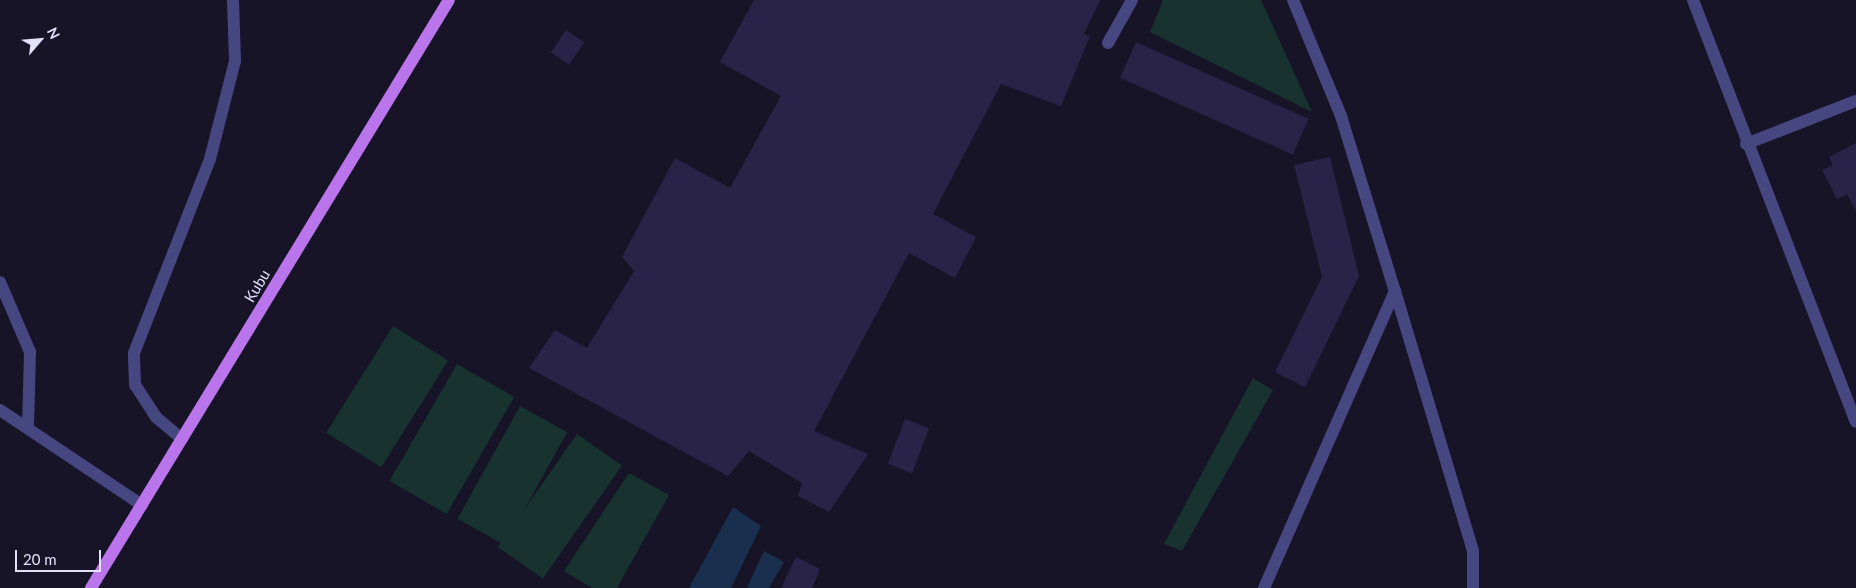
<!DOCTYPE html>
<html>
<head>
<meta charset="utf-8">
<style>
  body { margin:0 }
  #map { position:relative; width:1856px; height:588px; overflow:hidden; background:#171428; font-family:Lato,sans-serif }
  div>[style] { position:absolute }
  .green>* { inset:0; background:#183230; transform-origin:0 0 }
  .water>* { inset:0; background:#192f4d }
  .building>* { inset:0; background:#282347; transform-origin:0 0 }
  .minor>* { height:12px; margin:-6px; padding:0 6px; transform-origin:6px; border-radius:6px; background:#464681 }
  .major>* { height:12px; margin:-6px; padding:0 6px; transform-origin:6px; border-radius:6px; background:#bb75ec }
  span { translate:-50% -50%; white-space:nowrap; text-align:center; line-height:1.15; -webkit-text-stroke:4.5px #171428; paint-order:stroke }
  .street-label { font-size:15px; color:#e2e0fb }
  .north { position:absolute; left:15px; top:15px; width:50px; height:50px; -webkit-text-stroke:4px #171428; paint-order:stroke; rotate:63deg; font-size:14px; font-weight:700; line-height:20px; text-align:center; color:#e2e0fb }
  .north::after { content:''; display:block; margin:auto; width:18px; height:22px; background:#e2e0fb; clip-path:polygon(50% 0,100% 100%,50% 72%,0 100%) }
  .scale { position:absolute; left:15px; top:550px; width:86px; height:22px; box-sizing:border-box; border:2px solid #e2e0fb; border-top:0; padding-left:6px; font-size:15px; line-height:18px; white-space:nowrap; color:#e2e0fb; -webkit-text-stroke:4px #171428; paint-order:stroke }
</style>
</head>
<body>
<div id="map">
  <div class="green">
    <div style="clip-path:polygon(1163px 0,1261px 0,1312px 112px,1150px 32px)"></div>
    <div style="left:393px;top:326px;width:65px;height:126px;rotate:32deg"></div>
    <div style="left:457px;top:364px;width:66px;height:135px;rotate:30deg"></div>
    <div style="clip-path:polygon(1253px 378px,1273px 390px,1182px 551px,1164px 544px)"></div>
    <div style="left:520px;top:406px;width:54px;height:129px;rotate:29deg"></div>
    <div style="left:577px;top:434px;width:55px;height:138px;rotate:35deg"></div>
    <div style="clip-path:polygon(629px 473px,669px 495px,617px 588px,592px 588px,564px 571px)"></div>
  </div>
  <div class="water">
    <div style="clip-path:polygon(733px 507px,761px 526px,731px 588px,689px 588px)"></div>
    <div style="clip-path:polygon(764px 551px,784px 562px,769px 588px,750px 588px,747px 587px)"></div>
  </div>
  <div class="building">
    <div style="clip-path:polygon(754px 0,1100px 0,1084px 34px,1090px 36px,1061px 106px,1001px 84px,933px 214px,976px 237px,955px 278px,909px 253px,814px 431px,868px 454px,829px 512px,798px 496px,802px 483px,749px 451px,728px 476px,529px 368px,555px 330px,587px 348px,634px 271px,622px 257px,675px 158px,730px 188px,781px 96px,720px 62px)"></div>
    <div style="left:566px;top:30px;width:22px;height:27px;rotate:34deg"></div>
    <div style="left:1136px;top:42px;width:189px;height:39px;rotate:24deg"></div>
    <div style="clip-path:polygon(1856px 143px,1856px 211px,1847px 194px,1837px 199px,1822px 170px,1833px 165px,1829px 157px)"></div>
    <div style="clip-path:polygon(1330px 157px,1359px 276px,1305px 387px,1275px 372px,1322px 277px,1294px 165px)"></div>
    <div style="left:905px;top:419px;width:26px;height:48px;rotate:21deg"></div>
    <div style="clip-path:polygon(796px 557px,820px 569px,812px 588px,781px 588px)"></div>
  </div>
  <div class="minor">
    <div style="left:1293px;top:0;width:126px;rotate:67.5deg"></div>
    <div style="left:1341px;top:116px;width:183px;rotate:72.9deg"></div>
    <div style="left:1395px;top:291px;width:271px;rotate:73.3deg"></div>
    <div style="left:1473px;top:551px;width:37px;rotate:90deg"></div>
    <div style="left:1693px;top:0;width:452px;rotate:68.9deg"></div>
    <div style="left:1108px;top:43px;width:49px;rotate:-60.8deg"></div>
    <div style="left:1746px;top:144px;width:118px;rotate:-21.4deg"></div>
    <div style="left:0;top:282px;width:76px;rotate:66.8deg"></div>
    <div style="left:30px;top:352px;width:74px;rotate:91.5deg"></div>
    <div style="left:0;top:410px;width:171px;rotate:33.8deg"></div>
    <div style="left:182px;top:439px;width:34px;rotate:-140deg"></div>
    <div style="left:156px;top:417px;width:38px;rotate:-123deg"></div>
    <div style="left:135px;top:385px;width:32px;rotate:-92deg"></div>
    <div style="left:134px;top:353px;width:208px;rotate:-68.6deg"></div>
    <div style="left:210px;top:159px;width:101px;rotate:-75.7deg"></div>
    <div style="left:235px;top:61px;width:61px;rotate:-91.9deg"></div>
    <div style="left:1264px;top:588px;width:325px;rotate:-66.2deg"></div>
  </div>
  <div class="major">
    <div style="left:91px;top:588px;width:688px;rotate:-58.67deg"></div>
  </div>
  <div class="street-label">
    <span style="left:257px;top:286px;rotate:-59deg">Kubu</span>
  </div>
  <div class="north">N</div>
  <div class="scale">20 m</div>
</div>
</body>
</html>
